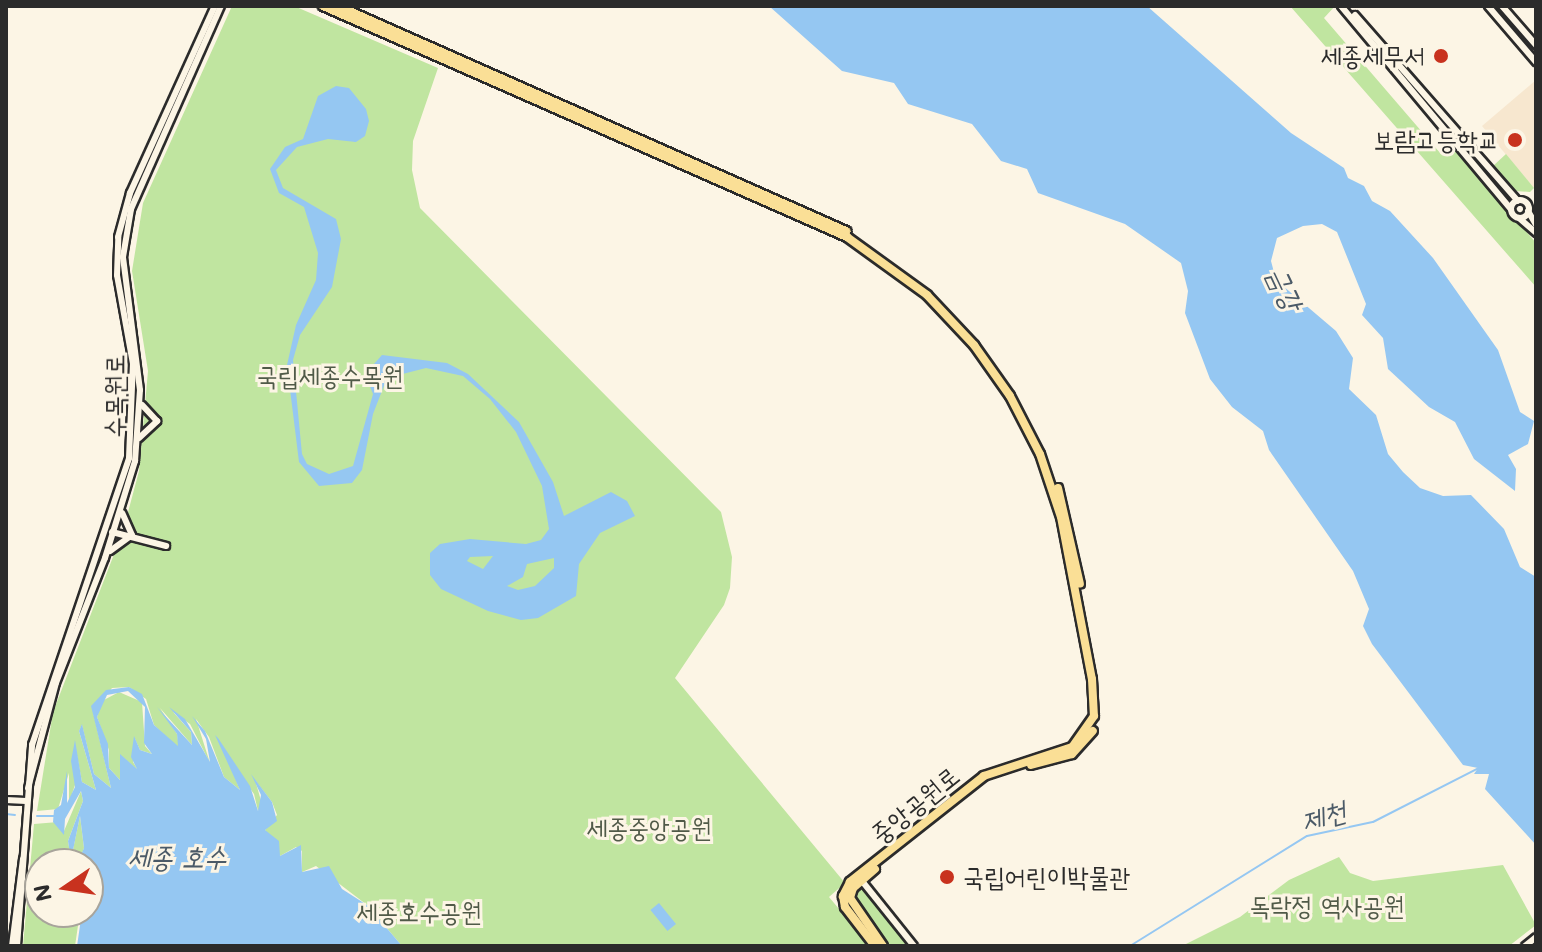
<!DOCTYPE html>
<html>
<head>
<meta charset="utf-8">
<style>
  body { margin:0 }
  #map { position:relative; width:1542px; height:952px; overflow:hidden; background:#fcf5e5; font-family:Mali,"Poor Story",sans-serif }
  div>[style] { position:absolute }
  .built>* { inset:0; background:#f7e7cf }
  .green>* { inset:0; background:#c0e5a0 }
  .water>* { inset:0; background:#95c7f2; transform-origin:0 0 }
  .stream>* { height:2px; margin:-1px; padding:0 1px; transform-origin:1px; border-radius:1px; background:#95c7f2 }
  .roads { filter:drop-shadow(2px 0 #2b2b2b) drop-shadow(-2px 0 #2b2b2b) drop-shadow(0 2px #2b2b2b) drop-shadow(0 -2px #2b2b2b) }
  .tertiary>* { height:6px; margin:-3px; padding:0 3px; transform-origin:3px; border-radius:3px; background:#fcf5e5 }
  .tertiary>.ring { margin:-3px; padding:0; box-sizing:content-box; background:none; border:6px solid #fcf5e5; border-radius:50% }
  .primary>* { height:8px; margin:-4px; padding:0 4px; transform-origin:4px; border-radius:4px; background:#fadf96 }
  .dots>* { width:22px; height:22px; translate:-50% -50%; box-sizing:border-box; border:4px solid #fcf5e5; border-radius:50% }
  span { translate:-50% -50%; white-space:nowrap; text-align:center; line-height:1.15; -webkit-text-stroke:6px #fcf5e5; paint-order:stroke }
  .poi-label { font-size:26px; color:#2b2b2b }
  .right { translate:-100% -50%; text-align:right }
  .left { translate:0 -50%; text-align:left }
  .park-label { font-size:26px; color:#505a48 }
  .street-label { font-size:26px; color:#2b2b2b }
  .water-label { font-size:28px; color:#4b5a67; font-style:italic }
  .frame { position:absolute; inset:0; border:8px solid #2b2b2b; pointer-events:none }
  .north { position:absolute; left:24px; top:848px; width:80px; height:80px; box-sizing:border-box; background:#fcf5e5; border:2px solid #a8a49b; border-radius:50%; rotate:257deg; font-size:22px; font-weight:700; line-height:32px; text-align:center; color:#2b2b2b }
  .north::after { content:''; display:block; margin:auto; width:28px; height:36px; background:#c8321e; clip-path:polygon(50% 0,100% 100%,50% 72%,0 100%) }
</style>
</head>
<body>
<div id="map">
  <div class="built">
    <div style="clip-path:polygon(1536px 80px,1536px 186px,1534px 188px,1482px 126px)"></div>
  </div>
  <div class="green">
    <div style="clip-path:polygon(232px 6px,294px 6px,438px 68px,413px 141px,412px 170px,420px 208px,721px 512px,732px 557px,730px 588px,724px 605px,675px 678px,845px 883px,829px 897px,870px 946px,402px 946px,367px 905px,316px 866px,302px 872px,302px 851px,296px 847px,280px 856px,265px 830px,277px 815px,272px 802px,255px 780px,262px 804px,258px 811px,254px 794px,226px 755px,240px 790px,224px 777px,209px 737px,196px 719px,210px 763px,190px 724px,173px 712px,191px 732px,192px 745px,160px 708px,177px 734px,179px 747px,175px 745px,154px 725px,146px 699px,129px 687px,112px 688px,93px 712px,111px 788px,94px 774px,82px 725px,79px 731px,96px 790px,82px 782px,75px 745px,76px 782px,69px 803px,69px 773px,58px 809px,37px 811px,53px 712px,123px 531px,139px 471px,148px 371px,132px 271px,143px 203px)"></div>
    <div style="clip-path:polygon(1290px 6px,1335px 6px,1324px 18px,1441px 154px,1453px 144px,1536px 243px,1536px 287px)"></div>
    <div style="clip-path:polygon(1506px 154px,1534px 188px,1530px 192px,1515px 191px,1493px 166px)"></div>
    <div style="clip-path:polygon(119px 692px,142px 702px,145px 746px,152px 754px,140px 750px,135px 739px,133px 762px,138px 770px,120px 755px,121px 781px,109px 768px,109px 750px,97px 717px,102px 701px)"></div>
    <div style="clip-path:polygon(81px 791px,83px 801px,68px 841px,71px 859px,80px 816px,84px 848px,79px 862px,40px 864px,40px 912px,80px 912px,75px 946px,23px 946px,34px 824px,58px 822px,64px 831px)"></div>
    <div style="clip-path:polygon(1339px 857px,1350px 873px,1373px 881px,1503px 865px,1536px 925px,1509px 946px,1182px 946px,1240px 917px,1289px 880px)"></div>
    <div style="clip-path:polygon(861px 884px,911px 946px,888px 946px,861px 914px,855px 899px)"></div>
  </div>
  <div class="water">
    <div style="clip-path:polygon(769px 6px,1147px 6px,1291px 133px,1344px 168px,1348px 178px,1364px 186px,1372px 201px,1390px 211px,1433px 258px,1498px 350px,1520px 412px,1534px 421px,1528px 444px,1508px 455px,1516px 469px,1515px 491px,1474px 459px,1455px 422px,1429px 407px,1388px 369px,1383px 338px,1362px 315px,1366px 304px,1337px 232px,1322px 224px,1303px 226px,1277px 238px,1271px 261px,1276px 280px,1336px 331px,1353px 358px,1349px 389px,1376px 415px,1388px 454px,1403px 472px,1420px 488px,1443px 496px,1471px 495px,1504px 529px,1520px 567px,1536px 577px,1536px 845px,1485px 789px,1489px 774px,1474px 774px,1478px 768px,1463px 765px,1372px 644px,1363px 626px,1369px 609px,1353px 571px,1269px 450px,1263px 431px,1232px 407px,1210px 379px,1185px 313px,1188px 291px,1181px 263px,1125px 224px,1038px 193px,1027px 169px,1001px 161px,972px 124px,908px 104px,894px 83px,842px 71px)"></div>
    <div style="clip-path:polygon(evenodd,336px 86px,349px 88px,366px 109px,369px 121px,365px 136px,356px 142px,328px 139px,297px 147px,276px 170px,283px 188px,336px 219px,341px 239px,332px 287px,300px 335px,293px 360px,302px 454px,307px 464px,329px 474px,353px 466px,373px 394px,365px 374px,382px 355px,447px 363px,468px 374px,519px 422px,553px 482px,564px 516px,611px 492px,627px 501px,635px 516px,600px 533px,579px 564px,576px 596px,538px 618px,521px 620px,488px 611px,441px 589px,430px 575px,430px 553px,440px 544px,470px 539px,526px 544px,541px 540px,549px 529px,542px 486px,516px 432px,490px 399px,463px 376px,426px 368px,387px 378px,373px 414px,362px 470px,352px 483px,319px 486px,299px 462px,287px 365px,296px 325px,316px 280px,318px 253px,304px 207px,279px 193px,270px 169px,285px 147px,303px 139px,318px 96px,336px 86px,493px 556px,483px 569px,467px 561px,470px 557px,493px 556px,336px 86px,554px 558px,554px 568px,535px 586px,518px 590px,507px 586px,523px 577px,527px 564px,554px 558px)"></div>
    <div style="clip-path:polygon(evenodd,129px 687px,142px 694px,154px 725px,178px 746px,177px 734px,157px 707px,192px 745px,191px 732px,169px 707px,185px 719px,210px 762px,206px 739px,192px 716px,205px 731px,224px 777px,240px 790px,215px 735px,218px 738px,250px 786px,258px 811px,261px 795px,251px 774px,272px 802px,277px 821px,265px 830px,279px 841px,280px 856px,301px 845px,302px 872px,329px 866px,342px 889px,367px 905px,402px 946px,77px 946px,82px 912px,88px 912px,88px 864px,77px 864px,84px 848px,80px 816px,71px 860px,68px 841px,83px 801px,81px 791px,65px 819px,64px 835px,53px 822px,54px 810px,61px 805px,67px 771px,67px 803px,75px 787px,71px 761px,75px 740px,82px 782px,96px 790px,79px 731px,82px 724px,94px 774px,111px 788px,91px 706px,106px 690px,129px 687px,128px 691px,145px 707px,144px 743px,152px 754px,140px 750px,134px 736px,131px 757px,137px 769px,120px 754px,120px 780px,109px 768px,108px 744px,97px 717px,107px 695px,128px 691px)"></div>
    <div style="left:659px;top:903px;width:27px;height:11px;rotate:51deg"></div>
  </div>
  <div class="stream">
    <div style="left:6px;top:814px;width:9px;rotate:6deg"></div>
    <div style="left:37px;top:816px;width:19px"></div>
    <div style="left:1130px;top:946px;width:208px;rotate:-31.9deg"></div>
    <div style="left:1307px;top:836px;width:67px;rotate:-12deg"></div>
    <div style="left:1373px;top:822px;width:119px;rotate:-27deg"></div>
  </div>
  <div class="roads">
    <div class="tertiary">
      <div style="left:1341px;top:6px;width:265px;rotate:50.1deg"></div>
      <div style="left:1488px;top:6px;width:74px;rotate:49.4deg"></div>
      <div style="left:1502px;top:6px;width:52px;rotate:48.9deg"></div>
      <div style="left:1355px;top:15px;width:247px;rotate:48.8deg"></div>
      <div class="ring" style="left:1511px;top:200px;width:12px;height:12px"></div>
      <div style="left:1528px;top:211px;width:16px;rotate:60deg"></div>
      <div style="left:1519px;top:218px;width:23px;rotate:41deg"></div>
      <div style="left:139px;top:438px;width:25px;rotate:-43deg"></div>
      <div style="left:157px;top:421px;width:22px;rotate:-133deg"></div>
      <div style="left:112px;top:532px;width:56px;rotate:14.5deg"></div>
      <div style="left:110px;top:551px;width:27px;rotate:-36deg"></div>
      <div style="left:132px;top:535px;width:24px;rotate:-114deg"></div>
      <div style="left:28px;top:788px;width:109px;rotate:-75.1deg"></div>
      <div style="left:56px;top:683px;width:134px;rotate:-68.6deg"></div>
      <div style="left:105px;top:558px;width:102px;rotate:-72.8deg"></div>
      <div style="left:135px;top:461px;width:71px;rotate:-86deg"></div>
      <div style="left:140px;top:390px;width:134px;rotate:-97.3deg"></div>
      <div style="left:123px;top:257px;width:49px;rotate:-80.5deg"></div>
      <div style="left:131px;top:209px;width:222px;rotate:-66.1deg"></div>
      <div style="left:6px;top:800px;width:20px;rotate:3deg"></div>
      <div style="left:862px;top:881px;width:83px;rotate:51.3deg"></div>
      <div style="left:12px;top:946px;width:88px;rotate:-82.8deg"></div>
      <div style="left:17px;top:946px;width:202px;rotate:-85.7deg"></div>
      <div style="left:32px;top:745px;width:303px;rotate:-71.3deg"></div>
      <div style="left:129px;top:458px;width:94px;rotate:-87.6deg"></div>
      <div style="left:133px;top:364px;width:90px;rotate:-100.2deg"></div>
      <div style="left:117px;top:275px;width:38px;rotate:-88deg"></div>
      <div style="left:118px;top:237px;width:46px;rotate:-74.7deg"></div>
      <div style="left:130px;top:193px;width:205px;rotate:-65.6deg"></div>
      <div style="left:1525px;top:946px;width:14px;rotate:-39deg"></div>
    </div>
    <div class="primary">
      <div style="left:323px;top:6px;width:573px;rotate:23.79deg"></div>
      <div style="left:847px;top:237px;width:99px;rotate:35.9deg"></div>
      <div style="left:927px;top:295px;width:69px;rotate:46.8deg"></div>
      <div style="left:974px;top:345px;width:62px;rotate:54.8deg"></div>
      <div style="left:1010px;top:396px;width:65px;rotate:62.7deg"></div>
      <div style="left:1040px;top:454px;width:66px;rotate:71.6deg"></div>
      <div style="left:1061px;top:517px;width:165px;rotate:79.2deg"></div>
      <div style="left:1092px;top:679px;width:37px;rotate:87deg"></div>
      <div style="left:1094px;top:716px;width:38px;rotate:125deg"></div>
      <div style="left:1072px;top:747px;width:93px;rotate:161.8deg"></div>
      <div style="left:984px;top:776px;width:171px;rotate:141.7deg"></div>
      <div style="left:850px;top:882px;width:16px;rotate:117deg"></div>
      <div style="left:843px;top:896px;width:11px;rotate:80deg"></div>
      <div style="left:845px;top:907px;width:49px;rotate:52.4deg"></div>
      <div style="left:338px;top:6px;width:556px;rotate:23.89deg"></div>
      <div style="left:1058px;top:488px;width:98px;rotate:77.1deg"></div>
      <div style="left:1031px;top:765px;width:42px;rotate:-15deg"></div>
      <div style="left:1072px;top:754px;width:31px;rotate:-48deg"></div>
      <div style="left:875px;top:869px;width:29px;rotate:139deg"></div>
      <div style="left:853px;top:888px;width:10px;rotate:107deg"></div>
      <div style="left:850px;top:898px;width:58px;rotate:55.5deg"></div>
    </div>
  </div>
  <div class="dots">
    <div style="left:1441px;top:56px;background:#c8321e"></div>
    <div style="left:1515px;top:140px;background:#c8321e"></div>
    <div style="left:947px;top:877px;background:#c8321e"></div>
  </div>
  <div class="poi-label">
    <span class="right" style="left:1425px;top:56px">세종세무서</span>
    <span class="right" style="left:1499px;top:140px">보람고등학교</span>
    <span class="left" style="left:963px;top:877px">국립어린이박물관</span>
  </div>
  <div class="park-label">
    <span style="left:330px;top:376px">국립세종수목원</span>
    <span style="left:649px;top:828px">세종중앙공원</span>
    <span style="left:1327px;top:906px">독락정 역사공원</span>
    <span style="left:419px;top:912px">세종호수공원</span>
  </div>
  <div class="street-label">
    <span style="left:115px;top:396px;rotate:-90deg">수목원로</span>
    <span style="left:915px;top:805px;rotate:-39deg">중앙공원로</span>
  </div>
  <div class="water-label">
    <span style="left:1286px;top:288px;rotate:65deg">금강</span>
    <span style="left:1323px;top:815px;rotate:-16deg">제천</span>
    <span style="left:177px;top:856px">세종 호수</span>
  </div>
  <div class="frame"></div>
  <div class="north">N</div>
</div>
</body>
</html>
